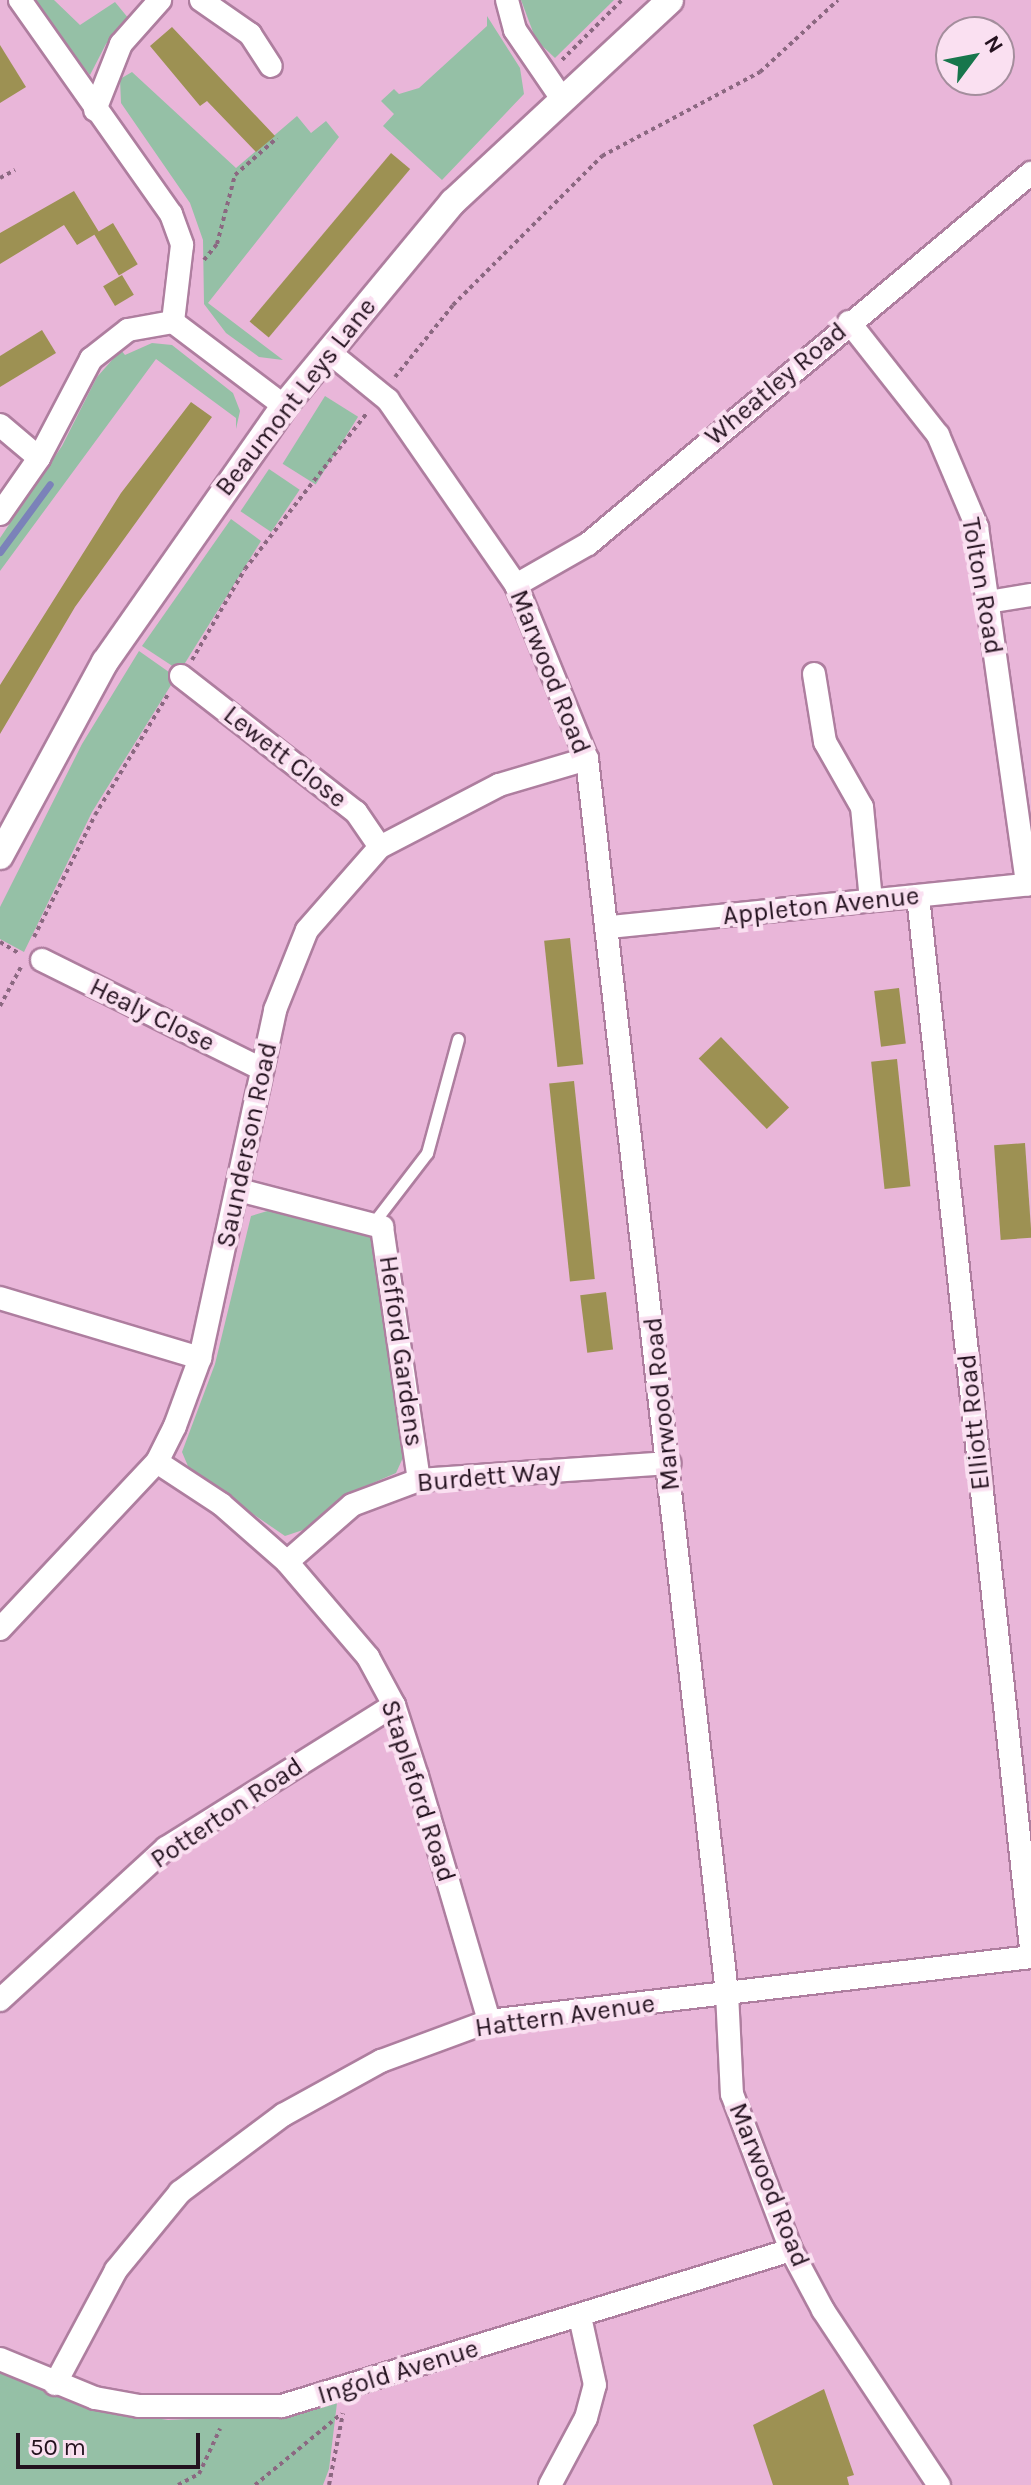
<!DOCTYPE html>
<html>
<head>
<meta charset="utf-8">
<style>
  body { margin:0 }
  #map { position:relative; width:1031px; height:2485px; overflow:hidden; background:#e9b6d9; font-family:Karla,sans-serif }
  div>[style] { position:absolute }
  .green>* { inset:0; background:#95c0a6; transform-origin:0 0 }
  .stream>* { height:7px; margin:-3.5px; padding:0 3.5px; transform-origin:3.5px; border-radius:3.5px; background:#7b82b9 }
  .building>* { inset:0; background:#9d9153; transform-origin:0 0 }
  .path>* { height:4px; margin-top:-2px; transform-origin:0; background:repeating-linear-gradient(90deg,#8b6881 0 4px,transparent 0 8px) }
  .roads { filter:drop-shadow(2px 0 #ae7e9f) drop-shadow(-2px 0 #ae7e9f) drop-shadow(0 2px #ae7e9f) drop-shadow(0 -2px #ae7e9f) }
  .service>* { height:11px; margin:-5.5px; padding:0 5.5px; transform-origin:5.5px; border-radius:5.5px; background:#fff }
  .minor>* { height:22px; margin:-11px; padding:0 11px; transform-origin:11px; border-radius:11px; background:#fff }
  .tertiary>* { height:26px; margin:-13px; padding:0 13px; transform-origin:13px; border-radius:13px; background:#fff }
  span { translate:-50% -50%; white-space:nowrap; text-align:center; line-height:1.15; -webkit-text-stroke:8px #fae0f1; paint-order:stroke }
  .street-label { font-size:26px; color:#24121f }
  .north { position:absolute; left:935px; top:16px; width:80px; height:80px; box-sizing:border-box; background:#fae0f1; border:2px solid #a48e9d; border-radius:50%; rotate:58deg; font-size:22px; font-weight:700; line-height:32px; text-align:center; color:#24121f }
  .north::after { content:''; display:block; margin:auto; width:28px; height:36px; background:#17764c; clip-path:polygon(50% 0,100% 100%,50% 72%,0 100%) }
  .scale { position:absolute; left:16px; top:2433px; width:184px; height:36px; box-sizing:border-box; border:4px solid #24121f; border-top:0; padding-left:10px; font-size:24px; line-height:28px; white-space:nowrap; color:#24121f; -webkit-text-stroke:6px #fae0f1; paint-order:stroke }
</style>
</head>
<body>
<div id="map">
  <div class="green">
    <div style="clip-path:polygon(31px 0,54px 0,80px 25px,115px 2px,129px 19px,106px 44px,90px 75px)"></div>
    <div style="clip-path:polygon(521px 0,614px 0,555px 58px,536px 40px)"></div>
    <div style="clip-path:polygon(487px 16px,520px 68px,524px 94px,442px 180px,383px 126px,394px 114px,381px 101px,394px 89px,399px 94px,419px 88px,487px 26px)"></div>
    <div style="clip-path:polygon(132px 72px,236px 168px,297px 116px,311px 133px,326px 121px,339px 137px,208px 303px,283px 360px,259px 357px,226px 333px,204px 304px,203px 240px,190px 203px,121px 103px,120px 79px)"></div>
    <div style="clip-path:polygon(152px 343px,172px 345px,233px 393px,240px 411px,236px 429px,236px 418px,156px 359px,0 571px,0 538px,62px 446px,97px 377px,121px 350px,125px 355px)"></div>
    <div style="left:325px;top:396px;width:39px;height:80px;rotate:32deg"></div>
    <div style="left:269px;top:469px;width:37px;height:51px;rotate:34deg"></div>
    <div style="clip-path:polygon(231px 519px,261px 541px,180px 671px,142px 646px)"></div>
    <div style="clip-path:polygon(139px 651px,176px 677px,92px 812px,24px 952px,0 939px,0 907px,82px 744px)"></div>
    <div style="clip-path:polygon(274px 1209px,381px 1235px,406px 1451px,396px 1473px,352px 1492px,306px 1529px,285px 1536px,190px 1471px,182px 1452px,215px 1364px,251px 1216px)"></div>
    <div style="clip-path:polygon(0 2372px,93px 2408px,168px 2420px,281px 2415px,337px 2403px,329px 2469px,323px 2485px,0 2485px)"></div>
  </div>
  <div class="stream">
    <div style="left:0;top:552px;width:84px;rotate:-53.7deg"></div>
  </div>
  <div class="building">
    <div style="clip-path:polygon(172px 27px,275px 136px,256px 152px,207px 101px,200px 106px,150px 46px)"></div>
    <div style="clip-path:polygon(0 45px,26px 87px,0 103px)"></div>
    <div style="left:391px;top:153px;width:25px;height:220px;rotate:40deg"></div>
    <div style="clip-path:polygon(74px 191px,99px 232px,77px 245px,64px 225px,0 264px,0 233px)"></div>
    <div style="left:113px;top:223px;width:48px;height:22px;rotate:59deg"></div>
    <div style="left:122px;top:275px;width:23px;height:22px;rotate:59deg"></div>
    <div style="clip-path:polygon(42px 330px,56px 353px,0 387px,0 356px)"></div>
    <div style="clip-path:polygon(191px 402px,212px 417px,75px 607px,0 734px,0 685px,121px 493px)"></div>
    <div style="left:570px;top:938px;width:127px;height:26px;rotate:84deg"></div>
    <div style="left:899px;top:988px;width:56px;height:25px;rotate:83deg"></div>
    <div style="left:721px;top:1037px;width:98px;height:31px;rotate:46deg"></div>
    <div style="left:897px;top:1059px;width:128px;height:26px;rotate:84deg"></div>
    <div style="left:574px;top:1081px;width:199px;height:25px;rotate:84deg"></div>
    <div style="left:1025px;top:1143px;width:95px;height:31px;rotate:86deg"></div>
    <div style="left:606px;top:1292px;width:58px;height:26px;rotate:83deg"></div>
    <div style="clip-path:polygon(824px 2389px,854px 2475px,847px 2477px,849px 2485px,773px 2485px,753px 2425px)"></div>
  </div>
  <div class="path">
    <div style="left:562px;top:60px;width:85px;rotate:-45deg"></div>
    <div style="left:0;top:178px;width:17px;rotate:-28deg"></div>
    <div style="left:204px;top:260px;width:21px;rotate:-51deg"></div>
    <div style="left:217px;top:244px;width:71px;rotate:-75.4deg"></div>
    <div style="left:235px;top:175px;width:56px;rotate:-41.4deg"></div>
    <div style="left:395px;top:377px;width:92px;rotate:-51.1deg"></div>
    <div style="left:453px;top:305px;width:211px;rotate:-45deg"></div>
    <div style="left:602px;top:156px;width:179px;rotate:-28deg"></div>
    <div style="left:760px;top:72px;width:106px;rotate:-42.7deg"></div>
    <div style="left:192px;top:660px;width:105px;rotate:-59.8deg"></div>
    <div style="left:245px;top:569px;width:198px;rotate:-52deg"></div>
    <div style="left:34px;top:937px;width:136px;rotate:-63.4deg"></div>
    <div style="left:95px;top:815px;width:143px;rotate:-58.8deg"></div>
    <div style="left:0;top:942px;width:23px;rotate:31deg"></div>
    <div style="left:0;top:1006px;width:44px;rotate:-61.7deg"></div>
    <div style="left:178px;top:2485px;width:24px;rotate:-28deg"></div>
    <div style="left:199px;top:2474px;width:50px;rotate:-65deg"></div>
    <div style="left:255px;top:2485px;width:112px;rotate:-39.5deg"></div>
    <div style="left:329px;top:2485px;width:73px;rotate:-79deg"></div>
  </div>
  <div class="roads">
    <div class="service">
      <div style="left:374px;top:1222px;width:87px;rotate:-52.5deg"></div>
      <div style="left:427px;top:1153px;width:118px;rotate:-74.8deg"></div>
    </div>
    <div class="minor">
      <div style="left:20px;top:0;width:262px;rotate:54.8deg"></div>
      <div style="left:171px;top:214px;width:33px;rotate:70deg"></div>
      <div style="left:182px;top:245px;width:78px;rotate:96.7deg"></div>
      <div style="left:173px;top:322px;width:139px;rotate:37.1deg"></div>
      <div style="left:201px;top:0;width:60px;rotate:34.8deg"></div>
      <div style="left:250px;top:34px;width:38px;rotate:57deg"></div>
      <div style="left:507px;top:0;width:31px;rotate:75deg"></div>
      <div style="left:515px;top:30px;width:83px;rotate:55.7deg"></div>
      <div style="left:95px;top:110px;width:71px;rotate:-68.5deg"></div>
      <div style="left:121px;top:44px;width:59px;rotate:-48.4deg"></div>
      <div style="left:849px;top:322px;width:144px;rotate:51.8deg"></div>
      <div style="left:938px;top:435px;width:100px;rotate:67deg"></div>
      <div style="left:977px;top:527px;width:361px;rotate:82deg"></div>
      <div style="left:329px;top:352px;width:76px;rotate:39.1deg"></div>
      <div style="left:388px;top:400px;width:225px;rotate:55.3deg"></div>
      <div style="left:516px;top:585px;width:188px;rotate:67.8deg"></div>
      <div style="left:587px;top:759px;width:1242px;rotate:83.53deg"></div>
      <div style="left:727px;top:1993px;width:101px;rotate:87.2deg"></div>
      <div style="left:732px;top:2094px;width:167px;rotate:69.3deg"></div>
      <div style="left:791px;top:2250px;width:68px;rotate:61.9deg"></div>
      <div style="left:823px;top:2310px;width:210px;rotate:56.5deg"></div>
      <div style="left:0;top:425px;width:51px;rotate:40.2deg"></div>
      <div style="left:0;top:514px;width:68px;rotate:-55.1deg"></div>
      <div style="left:39px;top:458px;width:112px;rotate:-62.3deg"></div>
      <div style="left:91px;top:359px;width:47px;rotate:-38.1deg"></div>
      <div style="left:128px;top:330px;width:46px;rotate:-10.1deg"></div>
      <div style="left:516px;top:585px;width:83px;rotate:-29.7deg"></div>
      <div style="left:588px;top:544px;width:578px;rotate:-39.95deg"></div>
      <div style="left:988px;top:602px;width:44px;rotate:-9.2deg"></div>
      <div style="left:814px;top:674px;width:69px;rotate:80.8deg"></div>
      <div style="left:825px;top:742px;width:75px;rotate:60.4deg"></div>
      <div style="left:862px;top:807px;width:93px;rotate:84.5deg"></div>
      <div style="left:181px;top:676px;width:222px;rotate:37.9deg"></div>
      <div style="left:356px;top:812px;width:42px;rotate:55.6deg"></div>
      <div style="left:918px;top:896px;width:1059px;rotate:83.87deg"></div>
      <div style="left:610px;top:927px;width:423px;rotate:-5.8deg"></div>
      <div style="left:42px;top:960px;width:246px;rotate:26.4deg"></div>
      <div style="left:239px;top:1190px;width:148px;rotate:14.5deg"></div>
      <div style="left:382px;top:1227px;width:256px;rotate:81.7deg"></div>
      <div style="left:0;top:1298px;width:209px;rotate:16.7deg"></div>
      <div style="left:157px;top:1462px;width:77px;rotate:33.3deg"></div>
      <div style="left:221px;top:1504px;width:88px;rotate:41.3deg"></div>
      <div style="left:287px;top:1562px;width:125px;rotate:49.5deg"></div>
      <div style="left:368px;top:1657px;width:55px;rotate:61.6deg"></div>
      <div style="left:394px;top:1705px;width:75px;rotate:72.1deg"></div>
      <div style="left:417px;top:1776px;width:255px;rotate:73.6deg"></div>
      <div style="left:287px;top:1562px;width:86px;rotate:-41.2deg"></div>
      <div style="left:352px;top:1505px;width:72px;rotate:-20.5deg"></div>
      <div style="left:419px;top:1480px;width:251px;rotate:-3.9deg"></div>
      <div style="left:0;top:1629px;width:229px;rotate:-46.8deg"></div>
      <div style="left:157px;top:1462px;width:40px;rotate:-63.4deg"></div>
      <div style="left:175px;top:1426px;width:72px;rotate:-69.8deg"></div>
      <div style="left:200px;top:1358px;width:356px;rotate:-77.8deg"></div>
      <div style="left:275px;top:1010px;width:86px;rotate:-68.2deg"></div>
      <div style="left:307px;top:930px;width:111px;rotate:-48.7deg"></div>
      <div style="left:380px;top:847px;width:134px;rotate:-27.5deg"></div>
      <div style="left:499px;top:785px;width:92px;rotate:-16.5deg"></div>
      <div style="left:0;top:2000px;width:225px;rotate:-42.5deg"></div>
      <div style="left:166px;top:1848px;width:269px;rotate:-32.1deg"></div>
      <div style="left:0;top:2359px;width:103px;rotate:22.3deg"></div>
      <div style="left:95px;top:2398px;width:45px;rotate:10.3deg"></div>
      <div style="left:139px;top:2406px;width:143px"></div>
      <div style="left:282px;top:2406px;width:532px;rotate:-17.04deg"></div>
      <div style="left:55px;top:2384px;width:129px;rotate:-61.8deg"></div>
      <div style="left:116px;top:2270px;width:101px;rotate:-50.6deg"></div>
      <div style="left:180px;top:2192px;width:129px;rotate:-36.8deg"></div>
      <div style="left:283px;top:2115px;width:112px;rotate:-28.9deg"></div>
      <div style="left:381px;top:2061px;width:115px;rotate:-20.3deg"></div>
      <div style="left:489px;top:2021px;width:546px;rotate:-6.73deg"></div>
      <div style="left:550px;top:2485px;width:76px;rotate:-61.8deg"></div>
      <div style="left:586px;top:2418px;width:34px;rotate:-75deg"></div>
      <div style="left:595px;top:2385px;width:70px;rotate:-102.4deg"></div>
    </div>
    <div class="tertiary">
      <div style="left:0;top:856px;width:221px;rotate:-61.6deg"></div>
      <div style="left:105px;top:662px;width:312px;rotate:-55deg"></div>
      <div style="left:284px;top:406px;width:265px;rotate:-50.4deg"></div>
      <div style="left:453px;top:202px;width:296px;rotate:-42.9deg"></div>
    </div>
  </div>
  <div class="street-label">
    <span style="left:776px;top:384px;rotate:-40deg">Wheatley Road</span>
    <span style="left:296px;top:397px;rotate:-52deg">Beaumont Leys Lane</span>
    <span style="left:982px;top:586px;rotate:80deg">Tolton Road</span>
    <span style="left:550px;top:672px;rotate:68deg">Marwood Road</span>
    <span style="left:285px;top:757px;rotate:38deg">Lewett Close</span>
    <span style="left:821px;top:906px;rotate:-6deg">Appleton Avenue</span>
    <span style="left:152px;top:1015px;rotate:26deg">Healy Close</span>
    <span style="left:247px;top:1145px;rotate:-78deg">Saunderson Road</span>
    <span style="left:401px;top:1351px;rotate:82deg">Hefford Gardens</span>
    <span style="left:662px;top:1404px;rotate:-96deg">Marwood Road</span>
    <span style="left:974px;top:1422px;rotate:-96deg">Elliott Road</span>
    <span style="left:489px;top:1477px;rotate:-5deg">Burdett Way</span>
    <span style="left:418px;top:1791px;rotate:72deg">Stapleford Road</span>
    <span style="left:227px;top:1813px;rotate:-34deg">Potterton Road</span>
    <span style="left:565px;top:2016px;rotate:-8deg">Hattern Avenue</span>
    <span style="left:769px;top:2185px;rotate:68deg">Marwood Road</span>
    <span style="left:398px;top:2372px;rotate:-17deg">Ingold Avenue</span>
  </div>
  <div class="north">N</div>
  <div class="scale">50 m</div>
</div>
</body>
</html>
